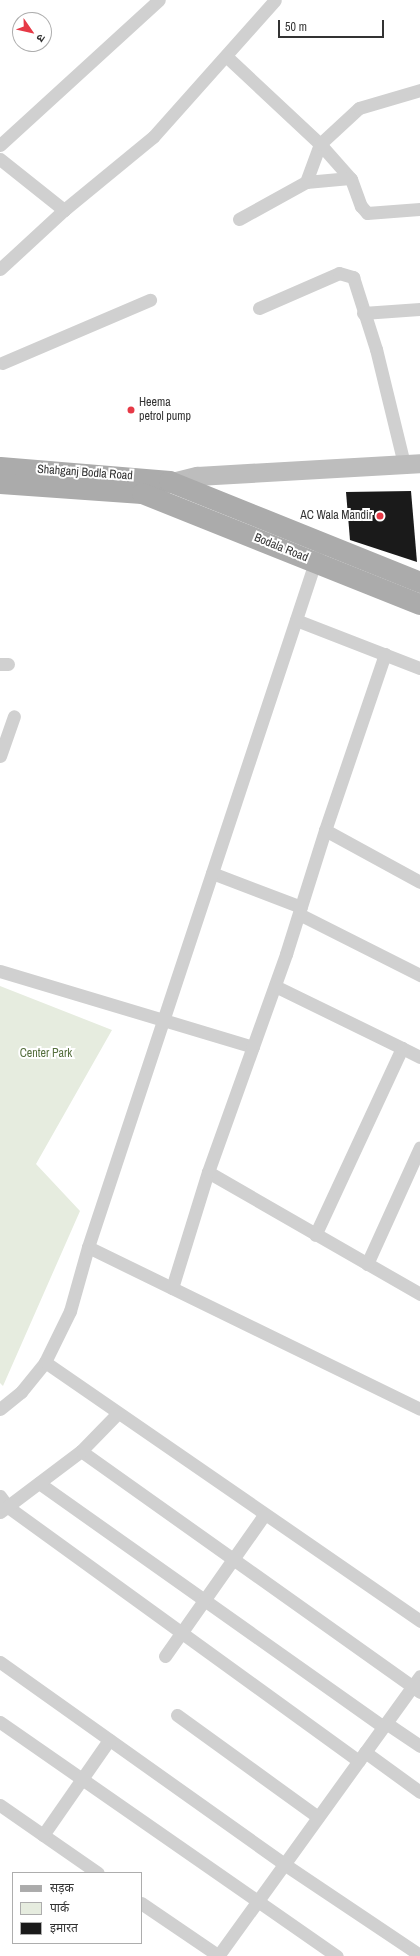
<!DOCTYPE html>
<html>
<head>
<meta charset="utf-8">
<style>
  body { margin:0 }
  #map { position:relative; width:420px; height:1956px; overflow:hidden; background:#fff; font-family:"Archivo Narrow","Noto Sans Devanagari",sans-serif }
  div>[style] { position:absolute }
  .green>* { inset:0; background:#e6ecdf }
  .building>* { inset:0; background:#1a1a1a }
  .street>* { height:13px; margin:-6.5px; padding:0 6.5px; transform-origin:6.5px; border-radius:6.5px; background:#d0d0d0 }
  .secondary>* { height:19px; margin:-9.5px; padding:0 9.5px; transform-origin:9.5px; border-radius:9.5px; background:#bdbdbd }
  .primary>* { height:21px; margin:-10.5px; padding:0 10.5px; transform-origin:10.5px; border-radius:10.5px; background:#ababab }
  .dots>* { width:11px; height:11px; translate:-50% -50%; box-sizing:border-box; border:2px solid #fff; border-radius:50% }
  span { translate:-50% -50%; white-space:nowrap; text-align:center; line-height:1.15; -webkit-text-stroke:4px #fff; paint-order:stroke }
  .poi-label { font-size:12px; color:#333 }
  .left { translate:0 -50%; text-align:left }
  .right { translate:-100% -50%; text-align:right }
  .street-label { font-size:12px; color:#333 }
  .park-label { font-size:12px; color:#56703f }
  .legend { position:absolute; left:12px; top:1872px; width:130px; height:72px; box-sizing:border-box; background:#fff; border:1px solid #adadad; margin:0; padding:5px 7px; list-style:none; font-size:12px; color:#333 }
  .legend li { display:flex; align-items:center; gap:8px; height:20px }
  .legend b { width:20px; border:1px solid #adadad }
  .north { position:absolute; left:12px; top:12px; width:40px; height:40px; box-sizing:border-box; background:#fff; border:1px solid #adadad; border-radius:50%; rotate:124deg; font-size:11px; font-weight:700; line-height:16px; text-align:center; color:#333 }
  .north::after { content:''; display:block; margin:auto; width:14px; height:18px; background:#e63946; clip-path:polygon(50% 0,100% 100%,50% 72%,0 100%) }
  .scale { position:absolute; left:278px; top:20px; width:106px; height:18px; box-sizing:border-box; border:2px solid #333; border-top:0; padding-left:5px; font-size:12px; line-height:14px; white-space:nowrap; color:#333; -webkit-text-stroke:3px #fff; paint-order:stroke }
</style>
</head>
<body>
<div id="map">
  <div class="green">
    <div style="clip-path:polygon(0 986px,112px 1030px,36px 1164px,80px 1211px,3px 1386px,0 1383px)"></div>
  </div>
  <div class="building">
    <div style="clip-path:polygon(411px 491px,417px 562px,350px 540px,346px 492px)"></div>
  </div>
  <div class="street">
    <div style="left:227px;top:57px;width:127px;rotate:43.1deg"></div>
    <div style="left:320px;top:144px;width:47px;rotate:48.5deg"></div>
    <div style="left:351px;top:179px;width:29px;rotate:70deg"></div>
    <div style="left:361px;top:206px;width:9px;rotate:49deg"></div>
    <div style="left:367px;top:213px;width:53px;rotate:-4.3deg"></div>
    <div style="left:0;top:145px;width:215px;rotate:-42.4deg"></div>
    <div style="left:0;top:159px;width:82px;rotate:38.6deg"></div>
    <div style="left:306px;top:182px;width:44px;rotate:-5.2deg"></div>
    <div style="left:239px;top:219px;width:77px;rotate:-28.9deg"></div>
    <div style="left:306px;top:182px;width:40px;rotate:-69.8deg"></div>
    <div style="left:320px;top:144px;width:53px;rotate:-42.7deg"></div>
    <div style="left:359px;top:108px;width:64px;rotate:-16.4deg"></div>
    <div style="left:0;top:269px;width:87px;rotate:-42.7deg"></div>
    <div style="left:64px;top:210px;width:115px;rotate:-39.4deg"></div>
    <div style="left:153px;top:137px;width:183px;rotate:-48.3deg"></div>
    <div style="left:259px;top:308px;width:87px;rotate:-23.6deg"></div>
    <div style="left:339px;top:273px;width:15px;rotate:16deg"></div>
    <div style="left:353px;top:277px;width:76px;rotate:72.3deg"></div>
    <div style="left:376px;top:349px;width:118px;rotate:76.3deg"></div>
    <div style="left:363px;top:313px;width:57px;rotate:-4deg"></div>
    <div style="left:2px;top:363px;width:161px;rotate:-23.1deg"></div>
    <div style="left:296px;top:620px;width:133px;rotate:21.2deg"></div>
    <div style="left:385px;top:654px;width:186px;rotate:108.8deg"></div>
    <div style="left:325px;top:830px;width:108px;rotate:28.7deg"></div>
    <div style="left:0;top:664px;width:8px"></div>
    <div style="left:0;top:756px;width:42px;rotate:-70.7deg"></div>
    <div style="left:212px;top:873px;width:95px;rotate:20.9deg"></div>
    <div style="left:299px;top:914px;width:136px;rotate:26.8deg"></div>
    <div style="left:0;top:971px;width:264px;rotate:16.7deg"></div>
    <div style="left:275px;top:986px;width:141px;rotate:26deg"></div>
    <div style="left:402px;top:1048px;width:206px;rotate:114.9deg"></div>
    <div style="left:402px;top:1048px;width:20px;rotate:27deg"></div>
    <div style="left:208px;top:1172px;width:245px;rotate:29.9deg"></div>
    <div style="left:88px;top:1247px;width:369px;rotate:26deg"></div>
    <div style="left:367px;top:1264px;width:128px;rotate:-65.6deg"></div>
    <div style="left:172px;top:1288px;width:121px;rotate:-72.8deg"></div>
    <div style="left:208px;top:1172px;width:232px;rotate:-70.3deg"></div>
    <div style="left:286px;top:954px;width:130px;rotate:-72.5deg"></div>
    <div style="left:45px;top:1362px;width:456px;rotate:34.6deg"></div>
    <div style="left:0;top:1409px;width:27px;rotate:-39deg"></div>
    <div style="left:21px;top:1392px;width:38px;rotate:-51deg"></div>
    <div style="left:45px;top:1362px;width:57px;rotate:-63.9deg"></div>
    <div style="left:70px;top:1311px;width:66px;rotate:-74.3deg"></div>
    <div style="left:88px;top:1247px;width:728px;rotate:-71.66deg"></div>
    <div style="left:81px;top:1451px;width:416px;rotate:35.4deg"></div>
    <div style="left:39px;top:1483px;width:422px;rotate:35.3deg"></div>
    <div style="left:0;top:1496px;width:14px;rotate:54deg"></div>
    <div style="left:8px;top:1507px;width:433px;rotate:35.9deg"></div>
    <div style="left:0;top:1512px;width:101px;rotate:-37deg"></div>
    <div style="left:81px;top:1451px;width:52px;rotate:-45.8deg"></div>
    <div style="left:165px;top:1656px;width:172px;rotate:-54.9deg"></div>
    <div style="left:0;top:1662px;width:349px;rotate:35.4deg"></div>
    <div style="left:284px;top:1864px;width:164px;rotate:33.8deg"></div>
    <div style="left:177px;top:1715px;width:174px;rotate:35.9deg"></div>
    <div style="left:0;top:1722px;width:410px;rotate:34.8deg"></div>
    <div style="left:386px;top:1723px;width:41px;rotate:34.1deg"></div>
    <div style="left:365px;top:1752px;width:68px;rotate:36deg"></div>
    <div style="left:0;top:1805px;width:119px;rotate:34.8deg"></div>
    <div style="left:43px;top:1835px;width:116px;rotate:-55.2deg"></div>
    <div style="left:141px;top:1903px;width:94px;rotate:34.2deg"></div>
    <div style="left:218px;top:1956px;width:345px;rotate:-54.2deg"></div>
  </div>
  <div class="secondary">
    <div style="left:164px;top:484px;width:34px;rotate:-14deg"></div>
    <div style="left:197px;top:476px;width:223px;rotate:-3.3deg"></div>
  </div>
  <div class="primary">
    <div style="left:0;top:467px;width:170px;rotate:4.7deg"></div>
    <div style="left:169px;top:481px;width:271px;rotate:21.9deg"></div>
    <div style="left:0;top:483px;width:142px;rotate:4deg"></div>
    <div style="left:142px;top:493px;width:299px;rotate:21.8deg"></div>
  </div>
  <div class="dots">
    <div style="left:131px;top:410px;background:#e63946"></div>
    <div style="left:380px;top:516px;background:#e63946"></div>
  </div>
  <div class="poi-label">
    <span class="left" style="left:139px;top:410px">Heema<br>petrol pump</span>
    <span class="right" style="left:372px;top:516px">AC Wala Mandir</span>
  </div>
  <div class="street-label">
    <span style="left:85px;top:473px;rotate:4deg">Shahganj Bodla Road</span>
    <span style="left:281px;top:548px;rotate:22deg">Bodala Road</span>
  </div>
  <div class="park-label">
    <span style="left:46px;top:1054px">Center Park</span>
  </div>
  <ul class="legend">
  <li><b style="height:5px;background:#ababab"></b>सड़क</li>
  <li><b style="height:11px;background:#e6ecdf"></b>पार्क</li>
  <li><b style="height:11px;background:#1a1a1a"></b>इमारत</li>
  </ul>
  <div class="north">उ</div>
  <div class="scale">50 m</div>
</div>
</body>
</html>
